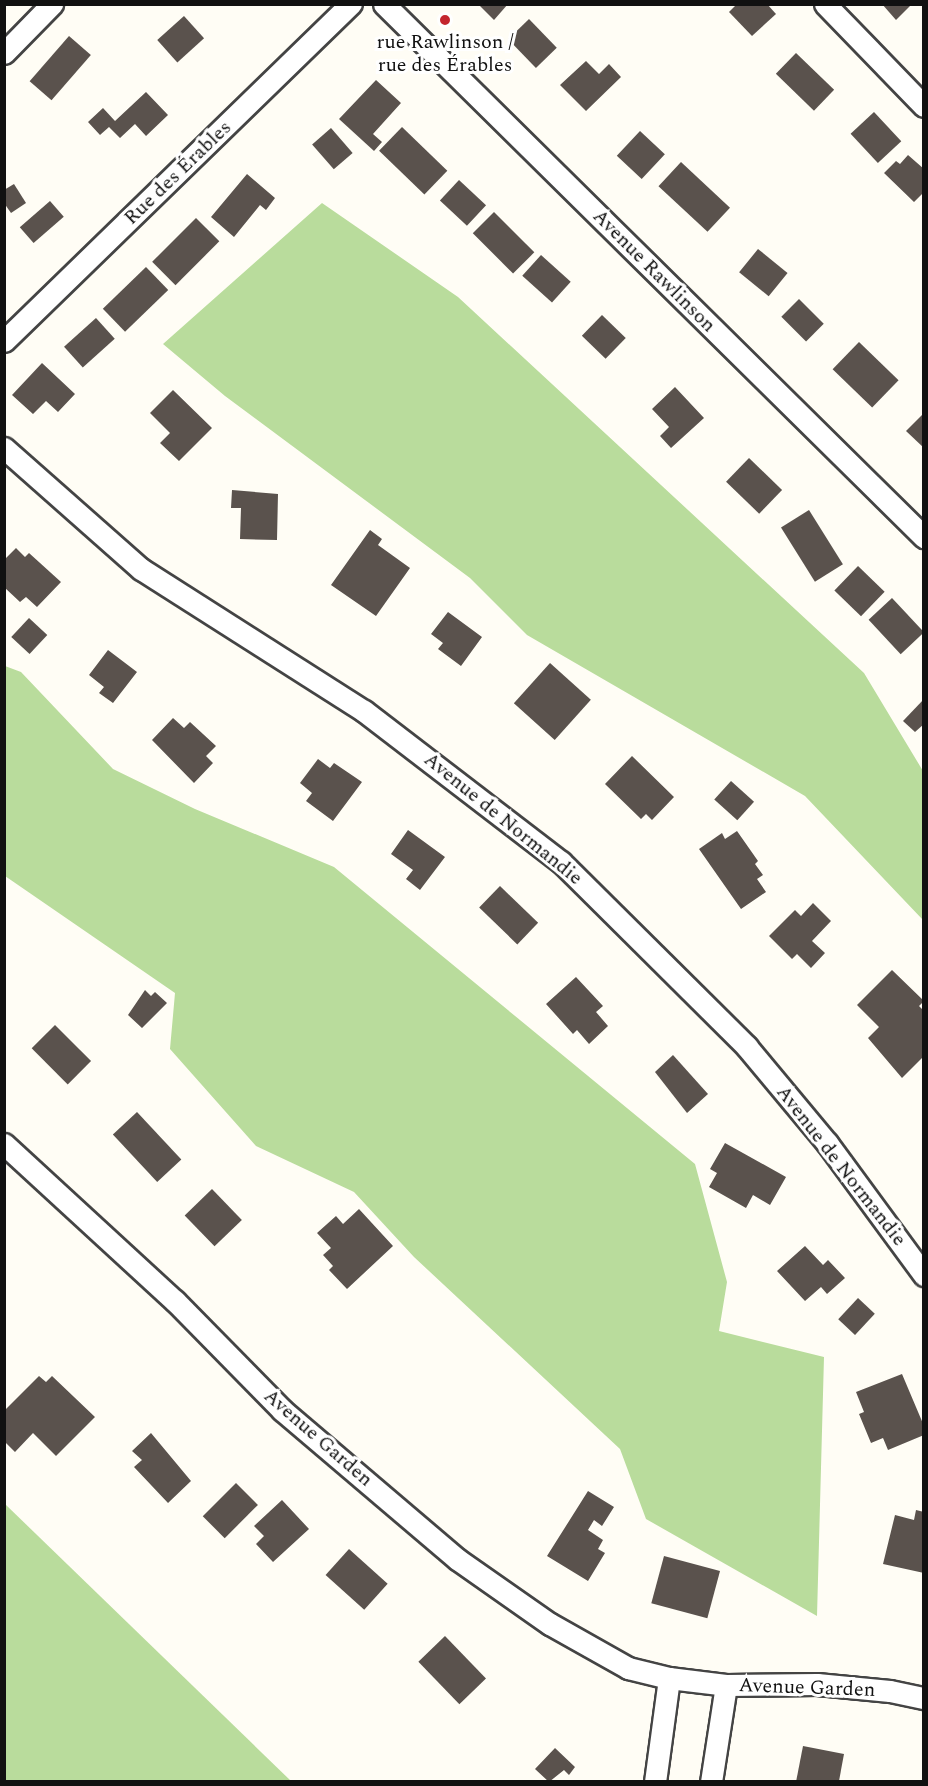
<!DOCTYPE html>
<html>
<head>
<meta charset="utf-8">
<style>
  body { margin:0 }
  #map { position:relative; width:928px; height:1786px; overflow:hidden; background:#fffdf5; font-family:Spectral,serif }
  div>[style] { position:absolute }
  .forest>* { inset:0; background:#b9dc9c }
  .building>* { inset:0; background:#5a524d; transform-origin:0 0 }
  .roads { filter:drop-shadow(2px 0 #444) drop-shadow(-2px 0 #444) drop-shadow(0 2px #444) drop-shadow(0 -2px #444) }
  .minor>* { height:21px; margin:-10.5px; padding:0 10.5px; transform-origin:10.5px; border-radius:10.5px; background:#fff }
  .dots>* { width:16px; height:16px; translate:-50% -50%; box-sizing:border-box; border:3px solid #fff; border-radius:50% }
  span { translate:-50% -50%; white-space:nowrap; text-align:center; line-height:1.15; -webkit-text-stroke:6px #fff; paint-order:stroke }
  .poi-label { font-size:20px; color:#111 }
  .street-label { font-size:20px; color:#111 }
  .frame { position:absolute; inset:0; border:6px solid #111; pointer-events:none }
</style>
</head>
<body>
<div id="map">
  <div class="forest">
    <div style="clip-path:polygon(322px 203px,458px 297px,864px 673px,923px 771px,923px 920px,805px 796px,527px 635px,470px 578px,225px 396px,163px 344px)"></div>
    <div style="clip-path:polygon(5px 666px,21px 672px,113px 769px,195px 809px,334px 867px,695px 1164px,727px 1282px,719px 1331px,824px 1357px,817px 1616px,646px 1519px,620px 1449px,414px 1257px,354px 1192px,256px 1146px,170px 1049px,175px 993px,5px 876px)"></div>
    <div style="clip-path:polygon(4px 1504px,5px 1504px,291px 1781px,5px 1781px)"></div>
  </div>
  <div class="building">
    <div style="clip-path:polygon(478px 4px,508px 4px,494px 20px)"></div>
    <div style="clip-path:polygon(737px 4px,767px 4px,776px 14px,752px 36px,729px 12px)"></div>
    <div style="clip-path:polygon(882px 4px,912px 4px,896px 20px)"></div>
    <div style="left:184px;top:16px;width:30px;height:36px;rotate:48deg"></div>
    <div style="left:529px;top:19px;width:40px;height:29px;rotate:46deg"></div>
    <div style="left:69px;top:36px;width:29px;height:60px;rotate:41deg"></div>
    <div style="left:796px;top:53px;width:53px;height:29px;rotate:44deg"></div>
    <div style="clip-path:polygon(586px 61px,599px 74px,609px 64px,621px 77px,586px 111px,560px 85px)"></div>
    <div style="clip-path:polygon(376px 80px,401px 103px,373px 134px,382px 142px,374px 151px,339px 119px)"></div>
    <div style="clip-path:polygon(146px 92px,168px 115px,146px 136px,135px 124px,120px 138px,109px 127px,100px 135px,88px 122px,103px 108px,115px 121px)"></div>
    <div style="left:874px;top:112px;width:40px;height:32px;rotate:47deg"></div>
    <div style="left:402px;top:127px;width:63px;height:33px;rotate:44deg"></div>
    <div style="left:331px;top:128px;width:33px;height:25px;rotate:49deg"></div>
    <div style="left:640px;top:131px;width:34px;height:34px;rotate:43deg"></div>
    <div style="clip-path:polygon(908px 155px,924px 169px,924px 192px,914px 202px,884px 173px,896px 161px,900px 164px)"></div>
    <div style="left:681px;top:162px;width:67px;height:33px;rotate:43deg"></div>
    <div style="clip-path:polygon(247px 174px,275px 198px,266px 210px,260px 205px,234px 237px,211px 217px)"></div>
    <div style="left:459px;top:180px;width:37px;height:28px;rotate:43deg"></div>
    <div style="clip-path:polygon(14px 184px,26px 203px,11px 213px,4px 203px,4px 190px)"></div>
    <div style="left:50px;top:201px;width:21px;height:40px;rotate:49deg"></div>
    <div style="left:494px;top:212px;width:57px;height:30px;rotate:45deg"></div>
    <div style="left:196px;top:218px;width:33px;height:62px;rotate:45deg"></div>
    <div style="left:758px;top:249px;width:38px;height:30px;rotate:39deg"></div>
    <div style="left:541px;top:255px;width:40px;height:28px;rotate:42deg"></div>
    <div style="left:146px;top:267px;width:32px;height:60px;rotate:46deg"></div>
    <div style="left:799px;top:299px;width:35px;height:25px;rotate:45deg"></div>
    <div style="left:602px;top:315px;width:33px;height:29px;rotate:44deg"></div>
    <div style="left:96px;top:318px;width:28px;height:43px;rotate:48deg"></div>
    <div style="left:859px;top:342px;width:55px;height:38px;rotate:44deg"></div>
    <div style="clip-path:polygon(42px 363px,75px 394px,58px 412px,46px 401px,33px 414px,12px 395px)"></div>
    <div style="clip-path:polygon(675px 387px,704px 418px,671px 448px,660px 436px,669px 427px,652px 409px)"></div>
    <div style="clip-path:polygon(173px 390px,212px 428px,179px 461px,160px 443px,170px 433px,150px 413px)"></div>
    <div style="clip-path:polygon(924px 413px,924px 448px,906px 431px)"></div>
    <div style="left:749px;top:458px;width:46px;height:33px;rotate:44deg"></div>
    <div style="clip-path:polygon(232px 490px,278px 494px,277px 540px,240px 539px,241px 508px,231px 508px)"></div>
    <div style="left:809px;top:510px;width:64px;height:33px;rotate:58deg"></div>
    <div style="clip-path:polygon(370px 530px,382px 539px,378px 545px,410px 568px,376px 616px,331px 585px)"></div>
    <div style="clip-path:polygon(16px 548px,25px 557px,29px 553px,61px 582px,37px 607px,26px 597px,20px 602px,4px 587px,4px 560px)"></div>
    <div style="left:858px;top:566px;width:37px;height:34px;rotate:44deg"></div>
    <div style="left:892px;top:598px;width:47px;height:32px;rotate:47deg"></div>
    <div style="clip-path:polygon(448px 612px,482px 637px,461px 666px,438px 649px,443px 643px,431px 634px)"></div>
    <div style="left:29px;top:618px;width:25px;height:26px;rotate:43deg"></div>
    <div style="clip-path:polygon(108px 650px,137px 672px,113px 703px,99px 693px,104px 687px,89px 675px)"></div>
    <div style="left:550px;top:663px;width:55px;height:54px;rotate:42deg"></div>
    <div style="clip-path:polygon(924px 699px,924px 724px,915px 732px,903px 721px)"></div>
    <div style="clip-path:polygon(173px 718px,184px 728px,190px 722px,216px 746px,206px 756px,213px 763px,194px 783px,152px 740px)"></div>
    <div style="clip-path:polygon(632px 756px,674px 797px,652px 820px,646px 814px,641px 819px,605px 784px)"></div>
    <div style="clip-path:polygon(318px 759px,330px 768px,334px 763px,362px 782px,333px 821px,306px 801px,312px 793px,300px 783px)"></div>
    <div style="left:731px;top:781px;width:31px;height:25px;rotate:42deg"></div>
    <div style="clip-path:polygon(408px 830px,445px 857px,420px 890px,406px 879px,413px 870px,391px 854px)"></div>
    <div style="clip-path:polygon(737px 831px,758px 861px,755px 864px,763px 875px,757px 879px,766px 892px,741px 909px,699px 849px,722px 833px,725px 839px)"></div>
    <div style="left:500px;top:886px;width:53px;height:30px;rotate:44deg"></div>
    <div style="clip-path:polygon(813px 903px,831px 921px,812px 941px,825px 953px,811px 968px,797px 954px,792px 959px,769px 936px,795px 910px,801px 916px)"></div>
    <div style="clip-path:polygon(892px 970px,924px 1001px,919px 1006px,924px 1011px,924px 1056px,902px 1078px,868px 1038px,879px 1027px,857px 1005px)"></div>
    <div style="clip-path:polygon(576px 977px,603px 1006px,596px 1012px,608px 1026px,589px 1044px,577px 1030px,573px 1034px,546px 1004px)"></div>
    <div style="clip-path:polygon(145px 990px,151px 996px,155px 992px,167px 1003px,142px 1028px,128px 1015px)"></div>
    <div style="left:55px;top:1025px;width:51px;height:33px;rotate:45deg"></div>
    <div style="clip-path:polygon(673px 1055px,708px 1094px,687px 1113px,655px 1072px)"></div>
    <div style="left:137px;top:1112px;width:65px;height:33px;rotate:47deg"></div>
    <div style="clip-path:polygon(725px 1143px,786px 1177px,770px 1205px,753px 1195px,746px 1208px,709px 1187px,717px 1173px,710px 1169px)"></div>
    <div style="left:212px;top:1189px;width:43px;height:38px;rotate:46deg"></div>
    <div style="clip-path:polygon(359px 1209px,393px 1246px,347px 1289px,329px 1270px,333px 1266px,323px 1255px,331px 1248px,317px 1233px,336px 1216px,343px 1224px)"></div>
    <div style="clip-path:polygon(805px 1246px,823px 1265px,828px 1260px,845px 1278px,827px 1294px,821px 1287px,805px 1301px,777px 1271px)"></div>
    <div style="left:858px;top:1298px;width:23px;height:29px;rotate:43deg"></div>
    <div style="clip-path:polygon(902px 1374px,924px 1426px,924px 1435px,888px 1450px,883px 1438px,871px 1443px,859px 1414px,864px 1412px,856px 1392px)"></div>
    <div style="clip-path:polygon(39px 1376px,46px 1382px,52px 1376px,95px 1417px,56px 1456px,33px 1433px,15px 1452px,4px 1441px,4px 1411px)"></div>
    <div style="clip-path:polygon(151px 1433px,191px 1481px,168px 1503px,134px 1467px,142px 1460px,132px 1451px)"></div>
    <div style="left:236px;top:1483px;width:31px;height:47px;rotate:45deg"></div>
    <div style="clip-path:polygon(588px 1491px,614px 1507px,602px 1526px,594px 1520px,588px 1530px,603px 1540px,598px 1549px,605px 1553px,588px 1581px,547px 1556px)"></div>
    <div style="clip-path:polygon(282px 1500px,309px 1529px,273px 1562px,256px 1544px,264px 1536px,254px 1526px)"></div>
    <div style="clip-path:polygon(916px 1510px,924px 1512px,924px 1573px,883px 1564px,895px 1515px,914px 1520px)"></div>
    <div style="left:349px;top:1549px;width:52px;height:35px;rotate:42deg"></div>
    <div style="left:664px;top:1556px;width:58px;height:49px;rotate:15deg"></div>
    <div style="left:445px;top:1636px;width:59px;height:37px;rotate:46deg"></div>
    <div style="clip-path:polygon(803px 1746px,844px 1754px,839px 1781px,796px 1782px)"></div>
    <div style="clip-path:polygon(555px 1748px,575px 1767px,569px 1775px,564px 1770px,549px 1782px,535px 1769px)"></div>
  </div>
  <div class="roads">
    <div class="minor">
      <div style="left:384px;top:4px;width:759px;rotate:44.63deg"></div>
      <div style="left:825px;top:4px;width:142px;rotate:45.9deg"></div>
      <div style="left:4px;top:53px;width:69px;rotate:-45.6deg"></div>
      <div style="left:4px;top:341px;width:484px;rotate:-44.2deg"></div>
      <div style="left:4px;top:448px;width:183px;rotate:41.5deg"></div>
      <div style="left:141px;top:569px;width:264px;rotate:32.5deg"></div>
      <div style="left:364px;top:711px;width:248px;rotate:37.5deg"></div>
      <div style="left:561px;top:862px;width:262px;rotate:44.8deg"></div>
      <div style="left:747px;top:1047px;width:125px;rotate:50.2deg"></div>
      <div style="left:827px;top:1143px;width:164px;rotate:53.7deg"></div>
      <div style="left:4px;top:1144px;width:232px;rotate:42.6deg"></div>
      <div style="left:175px;top:1301px;width:153px;rotate:45.5deg"></div>
      <div style="left:282px;top:1410px;width:230px;rotate:40.4deg"></div>
      <div style="left:457px;top:1559px;width:113px;rotate:35deg"></div>
      <div style="left:550px;top:1624px;width:90px;rotate:29.4deg"></div>
      <div style="left:628px;top:1668px;width:42px;rotate:13.7deg"></div>
      <div style="left:669px;top:1678px;width:57px;rotate:7deg"></div>
      <div style="left:726px;top:1685px;width:91px;rotate:-0.6deg"></div>
      <div style="left:817px;top:1684px;width:73px;rotate:5.5deg"></div>
      <div style="left:890px;top:1691px;width:35px;rotate:12deg"></div>
      <div style="left:655px;top:1782px;width:105px;rotate:-82.3deg"></div>
      <div style="left:711px;top:1782px;width:98px;rotate:-81.2deg"></div>
    </div>
  </div>
  <div class="dots">
    <div style="left:445px;top:20px;background:#c4262e"></div>
  </div>
  <div class="poi-label">
    <span style="left:445px;top:54px">rue Rawlinson /<br>rue des Érables</span>
  </div>
  <div class="street-label">
    <span style="left:178px;top:173px;rotate:-44deg">Rue des Érables</span>
    <span style="left:654px;top:271px;rotate:45deg">Avenue Rawlinson</span>
    <span style="left:503px;top:819px;rotate:39deg">Avenue de Normandie</span>
    <span style="left:841px;top:1166px;rotate:52deg">Avenue de Normandie</span>
    <span style="left:318px;top:1438px;rotate:41deg">Avenue Garden</span>
    <span style="left:807px;top:1688px;rotate:2deg">Avenue Garden</span>
  </div>
  <div class="frame"></div>
</div>
</body>
</html>
